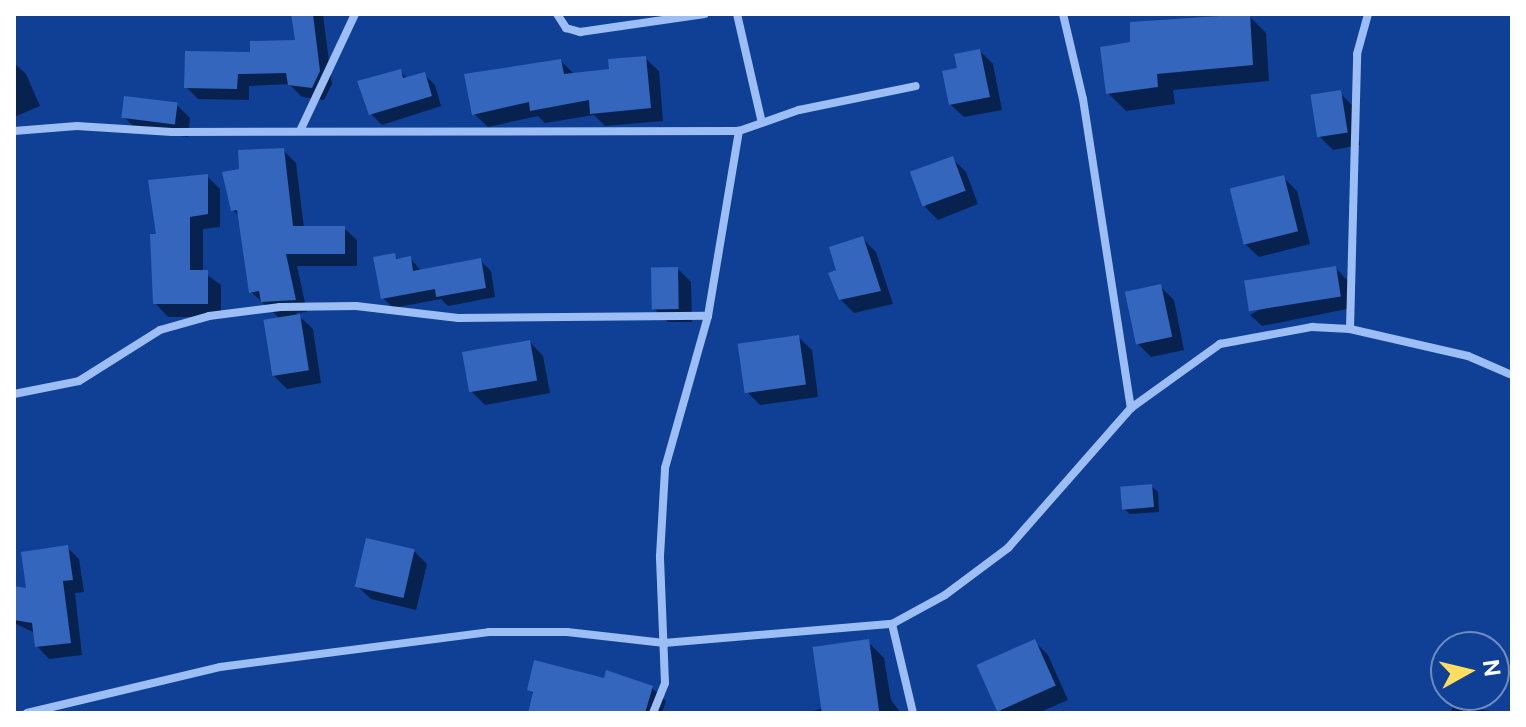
<!DOCTYPE html>
<html>
<head>
<meta charset="utf-8">
<style>
  body { margin:0 }
  #map { position:relative; width:1526px; height:727px; overflow:hidden; background:#0f4095; font-family:"Public Sans",sans-serif }
  div>[style] { position:absolute }
  .shadow>* { inset:0; background:#0007 }
  .building>* { inset:0; background:#3366bc; transform-origin:0 0 }
  .minor>* { height:8px; margin:-4px; padding:0 4px; transform-origin:4px; border-radius:4px; background:#9dbef4 }
  span { translate:-50% -50%; white-space:nowrap; text-align:center; line-height:1.15; -webkit-text-stroke:7px #0f4095; paint-order:stroke }
  .frame { position:absolute; inset:0; border:16px solid #fff; pointer-events:none }
  .north { position:absolute; left:1430px; top:631px; width:80px; height:80px; box-sizing:border-box; background:#0f4095; border:2px solid #6f8cbf; border-radius:50%; rotate:82deg; font-size:22px; font-weight:700; line-height:32px; text-align:center; color:#fff }
  .north::after { content:''; display:block; margin:auto; width:28px; height:36px; background:#ffdd60; clip-path:polygon(50% 0,100% 100%,50% 72%,0 100%) }
</style>
</head>
<body>
<div id="map">
  <div class="shadow">
    <div style="clip-path:polygon(293px 14px,323px 15px,332px 84px,324px 100px,302px 97px,289px 84px,249px 86px,249px 100px,198px 99px,186px 87px,252px 54px,297px 42px)"></div>
    <div style="clip-path:polygon(1249px 16px,1266px 33px,1269px 81px,1173px 90px,1175px 104px,1126px 111px,1108px 93px)"></div>
    <div style="clip-path:polygon(980px 51px,993px 64px,1002px 110px,964px 117px,950px 104px,959px 70px)"></div>
    <div style="clip-path:polygon(645px 58px,659px 71px,663px 121px,605px 126px,594px 115px,545px 123px,538px 116px,488px 127px,474px 114px,561px 61px,575px 75px,611px 71px)"></div>
    <div style="clip-path:polygon(14px 63px,26px 74px,40px 106px,14px 117px)"></div>
    <div style="clip-path:polygon(400px 71px,408px 79px,424px 74px,435px 85px,441px 106px,382px 125px,371px 114px)"></div>
    <div style="clip-path:polygon(1340px 93px,1353px 106px,1360px 145px,1333px 150px,1320px 137px)"></div>
    <div style="clip-path:polygon(177px 105px,190px 118px,188px 137px,137px 130px,124px 117px)"></div>
    <div style="clip-path:polygon(283px 150px,296px 163px,304px 228px,344px 228px,357px 240px,357px 266px,297px 266px,307px 312px,296px 313px,313px 329px,321px 383px,287px 389px,274px 376px,278px 317px,251px 292px,240px 217px,233px 210px,241px 171px)"></div>
    <div style="clip-path:polygon(953px 159px,966px 172px,978px 204px,938px 220px,925px 207px)"></div>
    <div style="clip-path:polygon(207px 176px,220px 189px,220px 227px,203px 229px,203px 272px,221px 285px,221px 317px,168px 317px,155px 303px,158px 236px)"></div>
    <div style="clip-path:polygon(1283px 177px,1297px 191px,1310px 244px,1259px 257px,1245px 244px)"></div>
    <div style="clip-path:polygon(863px 239px,876px 252px,893px 304px,854px 313px,840px 299px,839px 271px)"></div>
    <div style="clip-path:polygon(410px 258px,421px 271px,481px 261px,491px 271px,495px 297px,448px 306px,441px 299px,393px 308px,383px 298px,376px 259px)"></div>
    <div style="clip-path:polygon(1336px 268px,1347px 280px,1352px 308px,1262px 326px,1250px 315px)"></div>
    <div style="clip-path:polygon(678px 269px,691px 282px,692px 322px,668px 322px,654px 309px)"></div>
    <div style="clip-path:polygon(1161px 287px,1174px 300px,1184px 350px,1151px 357px,1138px 344px)"></div>
    <div style="clip-path:polygon(798px 337px,812px 350px,818px 397px,760px 405px,747px 392px)"></div>
    <div style="clip-path:polygon(530px 342px,543px 356px,550px 393px,485px 405px,471px 391px)"></div>
    <div style="clip-path:polygon(1151px 486px,1158px 492px,1159px 512px,1130px 514px,1123px 508px)"></div>
    <div style="clip-path:polygon(67px 547px,79px 559px,84px 592px,75px 593px,82px 655px,49px 659px,37px 646px,35px 633px,14px 623px,14px 594px,28px 590px)"></div>
    <div style="clip-path:polygon(414px 551px,427px 564px,416px 610px,371px 599px,357px 586px)"></div>
    <div style="clip-path:polygon(868px 642px,884px 658px,891px 700px,901px 713px,806px 713px,824px 708px)"></div>
    <div style="clip-path:polygon(1035px 642px,1048px 655px,1068px 700px,1038px 713px,1000px 713px)"></div>
    <div style="clip-path:polygon(605px 680px,652px 688px,666px 701px,662px 713px,530px 713px,534px 695px,529px 689px)"></div>
    <div style="clip-path:polygon(1453px 703px,1498px 713px,1451px 713px)"></div>
  </div>
  <div class="building">
    <div style="clip-path:polygon(291px 14px,313px 14px,320px 71px,312px 88px,288px 85px,286px 73px,238px 74px,237px 89px,184px 88px,185px 51px,250px 52px,250px 41px,295px 40px)"></div>
    <div style="clip-path:polygon(1250px 14px,1253px 65px,1157px 74px,1158px 87px,1106px 94px,1100px 47px,1130px 42px,1130px 22px)"></div>
    <div style="clip-path:polygon(980px 49px,990px 97px,949px 105px,942px 71px,957px 68px,954px 54px)"></div>
    <div style="clip-path:polygon(646px 56px,651px 108px,590px 114px,589px 100px,530px 111px,529px 102px,472px 115px,464px 74px,561px 59px,564px 74px,609px 69px,608px 59px)"></div>
    <div style="clip-path:polygon(401px 69px,403px 78px,425px 72px,432px 96px,369px 115px,357px 81px)"></div>
    <div style="left:1341px;top:90px;width:43px;height:31px;rotate:81deg"></div>
    <div style="left:124px;top:96px;width:54px;height:22px;rotate:7deg"></div>
    <div style="clip-path:polygon(284px 148px,293px 226px,345px 226px,345px 254px,286px 254px,296px 300px,261px 302px,259px 291px,249px 293px,237px 210px,231px 211px,222px 172px,239px 169px,238px 150px)"></div>
    <div style="left:953px;top:156px;width:37px;height:46px;rotate:70deg"></div>
    <div style="clip-path:polygon(208px 174px,208px 214px,190px 217px,190px 270px,208px 270px,208px 304px,153px 304px,150px 234px,156px 234px,148px 180px)"></div>
    <div style="left:1284px;top:175px;width:58px;height:56px;rotate:76deg"></div>
    <div style="clip-path:polygon(863px 236px,881px 291px,839px 300px,828px 273px,836px 270px,829px 247px)"></div>
    <div style="clip-path:polygon(395px 253px,396px 259px,411px 256px,413px 271px,481px 258px,486px 288px,436px 297px,435px 289px,381px 299px,373px 257px)"></div>
    <div style="left:1336px;top:266px;width:31px;height:93px;rotate:81deg"></div>
    <div style="left:678px;top:267px;width:42px;height:27px;rotate:89deg"></div>
    <div style="left:1161px;top:284px;width:54px;height:37px;rotate:78deg"></div>
    <div style="left:300px;top:314px;width:57px;height:37px;rotate:81deg"></div>
    <div style="left:799px;top:335px;width:50px;height:62px;rotate:82deg"></div>
    <div style="left:530px;top:340px;width:41px;height:69px;rotate:80deg"></div>
    <div style="left:1152px;top:484px;width:23px;height:32px;rotate:85deg"></div>
    <div style="left:366px;top:538px;width:50px;height:50px;rotate:13deg"></div>
    <div style="clip-path:polygon(68px 545px,73px 580px,63px 581px,71px 643px,35px 647px,32px 623px,14px 620px,14px 586px,26px 588px,21px 552px)"></div>
    <div style="left:869px;top:639px;width:75px;height:57px;rotate:82deg"></div>
    <div style="left:1035px;top:639px;width:51px;height:64px;rotate:66deg"></div>
    <div style="clip-path:polygon(534px 660px,604px 678px,606px 670px,653px 686px,645px 713px,528px 713px,533px 692px,527px 690px)"></div>
  </div>
  <div class="minor">
    <div style="left:557px;top:14px;width:17px;rotate:57deg"></div>
    <div style="left:566px;top:28px;width:15px;rotate:16deg"></div>
    <div style="left:580px;top:32px;width:126px;rotate:-8.2deg"></div>
    <div style="left:737px;top:14px;width:108px;rotate:77.1deg"></div>
    <div style="left:1063px;top:14px;width:87px;rotate:76.8deg"></div>
    <div style="left:1083px;top:99px;width:313px;rotate:81.2deg"></div>
    <div style="left:14px;top:131px;width:63px;rotate:-4.5deg"></div>
    <div style="left:77px;top:126px;width:95px;rotate:3.6deg"></div>
    <div style="left:172px;top:132px;width:567px;rotate:-0.1deg"></div>
    <div style="left:300px;top:131px;width:129px;rotate:-64.8deg"></div>
    <div style="left:1350px;top:329px;width:275px;rotate:-88.5deg"></div>
    <div style="left:1357px;top:54px;width:41px;rotate:-74.6deg"></div>
    <div style="left:14px;top:394px;width:66px;rotate:-11.3deg"></div>
    <div style="left:79px;top:381px;width:96px;rotate:-32.2deg"></div>
    <div style="left:160px;top:330px;width:51px;rotate:-15.9deg"></div>
    <div style="left:209px;top:316px;width:72px;rotate:-7.2deg"></div>
    <div style="left:280px;top:307px;width:76px;rotate:-0.8deg"></div>
    <div style="left:356px;top:306px;width:103px;rotate:6.7deg"></div>
    <div style="left:458px;top:318px;width:250px;rotate:-0.5deg"></div>
    <div style="left:892px;top:624px;width:91px;rotate:76.7deg"></div>
    <div style="left:27px;top:713px;width:198px;rotate:-13.4deg"></div>
    <div style="left:220px;top:667px;width:271px;rotate:-7.4deg"></div>
    <div style="left:489px;top:632px;width:78px"></div>
    <div style="left:567px;top:632px;width:98px;rotate:6.5deg"></div>
    <div style="left:664px;top:643px;width:229px;rotate:-4.8deg"></div>
    <div style="left:892px;top:624px;width:60px;rotate:-28.7deg"></div>
    <div style="left:945px;top:595px;width:79px;rotate:-36.7deg"></div>
    <div style="left:1008px;top:548px;width:186px;rotate:-48.7deg"></div>
    <div style="left:1131px;top:408px;width:110px;rotate:-35.7deg"></div>
    <div style="left:1220px;top:344px;width:94px;rotate:-10.5deg"></div>
    <div style="left:1312px;top:327px;width:38px;rotate:3deg"></div>
    <div style="left:1350px;top:329px;width:121px;rotate:12.9deg"></div>
    <div style="left:1468px;top:356px;width:48px;rotate:23.4deg"></div>
    <div style="left:653px;top:713px;width:32px;rotate:-68deg"></div>
    <div style="left:665px;top:683px;width:127px;rotate:-92.3deg"></div>
    <div style="left:660px;top:556px;width:88px;rotate:-86.7deg"></div>
    <div style="left:665px;top:468px;width:158px;rotate:-74.2deg"></div>
    <div style="left:708px;top:316px;width:188px;rotate:-80.5deg"></div>
    <div style="left:739px;top:131px;width:64px;rotate:-19.3deg"></div>
    <div style="left:799px;top:110px;width:119px;rotate:-11.6deg"></div>
  </div>
  <div class="frame"></div>
  <div class="north">N</div>
</div>
</body>
</html>
